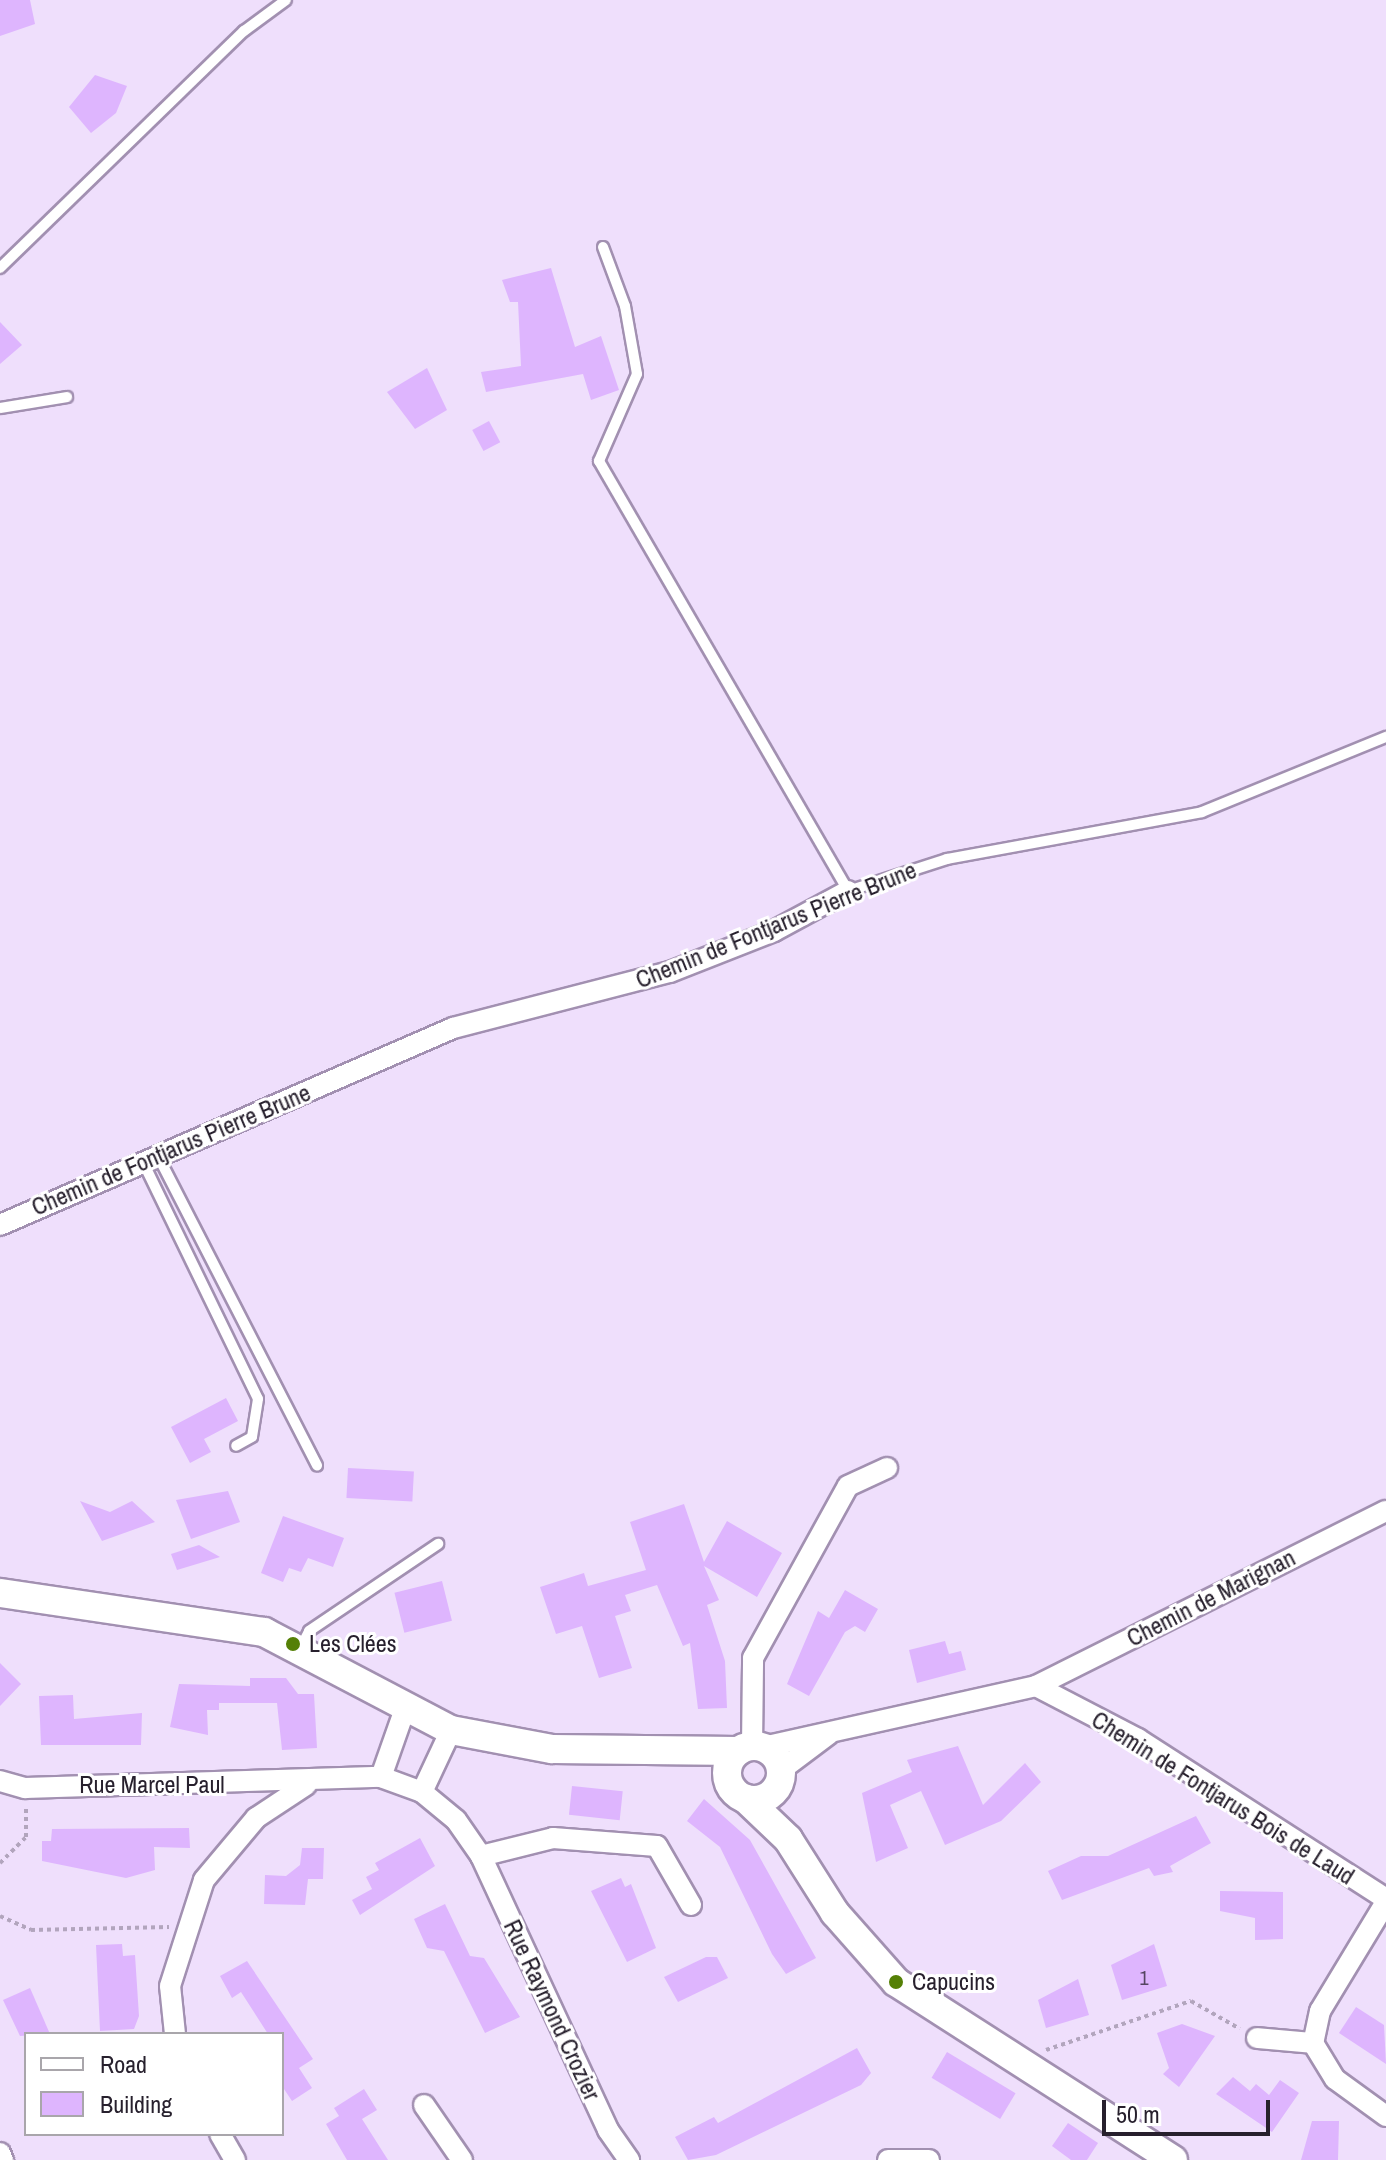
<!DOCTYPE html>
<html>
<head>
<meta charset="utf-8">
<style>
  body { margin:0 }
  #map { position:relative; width:1386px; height:2160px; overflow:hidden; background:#efdffc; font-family:"Archivo Narrow",sans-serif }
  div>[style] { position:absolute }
  .building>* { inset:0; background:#deb5fe; transform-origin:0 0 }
  .path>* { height:4px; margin-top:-2px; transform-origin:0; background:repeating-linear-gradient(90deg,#b2a5bd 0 4px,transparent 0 8px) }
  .roads { filter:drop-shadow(2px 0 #a290b1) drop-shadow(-2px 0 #a290b1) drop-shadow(0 2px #a290b1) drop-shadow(0 -2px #a290b1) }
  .lane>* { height:10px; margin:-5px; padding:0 5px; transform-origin:5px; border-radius:5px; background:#fff }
  .street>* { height:20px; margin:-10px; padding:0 10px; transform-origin:10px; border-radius:10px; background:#fff }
  .secondary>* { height:28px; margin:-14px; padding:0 14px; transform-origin:14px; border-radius:14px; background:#fff }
  .secondary>.ring { margin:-14px; padding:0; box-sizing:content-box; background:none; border:28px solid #fff; border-radius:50% }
  .dots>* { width:22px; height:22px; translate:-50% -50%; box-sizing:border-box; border:4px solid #fff; border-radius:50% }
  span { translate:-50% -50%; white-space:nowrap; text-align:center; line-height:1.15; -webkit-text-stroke:6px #fff; paint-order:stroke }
  .number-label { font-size:20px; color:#554561 }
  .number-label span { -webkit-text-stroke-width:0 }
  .street-label { font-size:24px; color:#27202d }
  .poi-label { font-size:24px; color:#27202d }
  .left { translate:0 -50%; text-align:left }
  .legend { position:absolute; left:24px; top:2032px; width:260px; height:104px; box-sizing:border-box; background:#fff; border:2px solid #a9a6ab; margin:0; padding:10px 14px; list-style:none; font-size:24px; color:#27202d }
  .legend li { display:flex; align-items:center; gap:16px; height:40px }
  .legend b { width:40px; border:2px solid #a9a6ab }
  .scale { position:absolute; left:1102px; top:2100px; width:168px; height:36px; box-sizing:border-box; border:4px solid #27202d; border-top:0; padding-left:10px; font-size:24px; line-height:28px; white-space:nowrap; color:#27202d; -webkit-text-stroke:6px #fff; paint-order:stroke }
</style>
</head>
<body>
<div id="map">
  <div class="building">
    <div style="clip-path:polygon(0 0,30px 0,35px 24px,0 36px)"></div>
    <div style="clip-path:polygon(95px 75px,127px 86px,116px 113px,91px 133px,69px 107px)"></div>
    <div style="clip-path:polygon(551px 268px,575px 347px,601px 336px,619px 390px,591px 400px,583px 374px,486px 392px,481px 372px,521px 366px,518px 302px,510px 302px,502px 280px)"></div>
    <div style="clip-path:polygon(0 322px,22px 345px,0 364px)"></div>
    <div style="clip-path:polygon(427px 368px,447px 410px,415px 429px,387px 392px)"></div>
    <div style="left:489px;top:421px;width:24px;height:19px;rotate:62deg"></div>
    <div style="clip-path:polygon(226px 1398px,238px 1421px,204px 1439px,211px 1452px,190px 1463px,171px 1427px)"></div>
    <div style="left:348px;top:1468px;width:66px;height:30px;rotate:3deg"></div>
    <div style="clip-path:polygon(228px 1491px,240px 1522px,191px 1539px,176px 1500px)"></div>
    <div style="clip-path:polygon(80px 1501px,110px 1512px,132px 1501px,155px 1522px,102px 1541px)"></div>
    <div style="clip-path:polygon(684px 1504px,704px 1562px,727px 1521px,782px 1553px,757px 1597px,704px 1566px,719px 1600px,707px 1605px,725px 1661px,727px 1708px,698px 1709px,690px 1643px,683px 1646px,657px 1585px,625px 1595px,631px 1611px,615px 1616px,632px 1668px,599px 1678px,582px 1626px,556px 1634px,540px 1587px,584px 1573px,588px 1586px,646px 1570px,630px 1522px)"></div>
    <div style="clip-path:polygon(283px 1516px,344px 1538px,333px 1567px,308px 1558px,301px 1572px,289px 1568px,283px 1582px,261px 1573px)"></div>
    <div style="clip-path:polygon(199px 1545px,220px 1557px,177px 1570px,171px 1554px)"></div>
    <div style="left:442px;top:1581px;width:41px;height:49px;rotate:76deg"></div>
    <div style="clip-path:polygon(845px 1590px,878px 1609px,865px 1632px,855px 1626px,845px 1632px,809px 1696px,787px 1684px,818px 1611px,829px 1618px)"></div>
    <div style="clip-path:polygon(945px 1641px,949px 1654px,961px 1651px,966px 1670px,917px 1683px,909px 1650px)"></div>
    <div style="clip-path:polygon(0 1663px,21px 1684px,0 1706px)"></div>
    <div style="clip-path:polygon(250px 1678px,286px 1678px,298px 1694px,314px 1694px,317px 1748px,282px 1750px,277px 1703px,219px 1703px,219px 1710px,207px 1710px,208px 1735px,170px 1727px,179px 1684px,250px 1686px)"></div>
    <div style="clip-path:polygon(73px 1695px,74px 1719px,142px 1713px,141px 1745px,41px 1745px,39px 1696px)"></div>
    <div style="clip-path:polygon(958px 1746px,983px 1805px,1025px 1763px,1041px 1782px,1001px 1821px,945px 1845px,921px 1791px,890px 1805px,908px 1848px,876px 1862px,862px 1793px,912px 1772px,907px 1760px)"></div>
    <div style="left:572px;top:1786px;width:51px;height:29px;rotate:6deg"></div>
    <div style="clip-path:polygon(704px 1799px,750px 1840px,816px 1958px,786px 1974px,772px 1954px,720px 1847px,687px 1821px)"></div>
    <div style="clip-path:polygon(1196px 1816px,1211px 1843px,1170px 1866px,1173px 1872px,1154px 1876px,1149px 1868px,1062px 1900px,1048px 1871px,1081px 1856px,1108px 1856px)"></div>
    <div style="clip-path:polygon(189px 1828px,190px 1848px,154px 1847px,155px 1870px,126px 1878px,42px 1861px,42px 1841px,51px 1841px,52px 1829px)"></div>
    <div style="clip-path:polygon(420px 1838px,435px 1866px,360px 1915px,352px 1900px,372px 1889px,375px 1895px,366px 1877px,379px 1870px,375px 1863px)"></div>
    <div style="clip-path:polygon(302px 1848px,324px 1848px,323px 1879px,308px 1879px,305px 1905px,264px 1904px,265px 1875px,286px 1876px,300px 1865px)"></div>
    <div style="clip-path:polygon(621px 1878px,625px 1887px,631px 1884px,656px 1948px,627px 1962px,591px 1891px)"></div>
    <div style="clip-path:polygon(1220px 1891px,1283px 1892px,1283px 1939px,1255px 1940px,1255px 1918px,1220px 1911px)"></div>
    <div style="clip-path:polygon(445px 1904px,470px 1956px,484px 1958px,520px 2017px,485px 2033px,444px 1951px,427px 1948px,414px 1919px)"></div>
    <div style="clip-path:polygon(122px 1944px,123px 1956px,135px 1955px,139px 2016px,134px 2029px,100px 2031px,96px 1945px)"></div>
    <div style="clip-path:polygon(1154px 1944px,1167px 1986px,1122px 2000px,1111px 1965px)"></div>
    <div style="clip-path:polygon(706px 1957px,717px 1957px,728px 1978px,678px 2002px,664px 1977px)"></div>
    <div style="clip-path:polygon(247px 1961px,313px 2059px,299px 2068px,312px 2088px,292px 2101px,282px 2086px,282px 2034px,268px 2034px,241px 1992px,232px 1998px,220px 1976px)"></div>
    <div style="clip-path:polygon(1078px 1979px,1089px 2015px,1046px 2028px,1038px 2000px)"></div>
    <div style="clip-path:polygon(30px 1988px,50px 2034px,20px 2036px,3px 2000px)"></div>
    <div style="clip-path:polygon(1356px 2007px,1384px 2025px,1386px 2064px,1339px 2033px)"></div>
    <div style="clip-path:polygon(1182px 2024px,1215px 2036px,1179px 2087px,1163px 2074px,1169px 2068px,1157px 2033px)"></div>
    <div style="clip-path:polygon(857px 2048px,871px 2073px,861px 2085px,716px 2155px,688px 2160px,675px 2137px,714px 2117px,718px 2123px)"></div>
    <div style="left:947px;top:2052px;width:80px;height:30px;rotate:31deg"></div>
    <div style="clip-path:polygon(1233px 2077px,1250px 2091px,1256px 2084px,1269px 2095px,1280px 2080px,1299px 2093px,1272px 2132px,1216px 2094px)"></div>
    <div style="clip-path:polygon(364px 2089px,377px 2110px,362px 2119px,388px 2160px,347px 2160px,326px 2124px,339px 2116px,334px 2108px)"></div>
    <div style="clip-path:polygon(1312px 2121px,1339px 2121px,1338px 2160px,1301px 2160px)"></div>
    <div style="clip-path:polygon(1068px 2123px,1098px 2143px,1087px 2160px,1071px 2160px,1052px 2146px)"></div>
  </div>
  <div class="path">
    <div style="left:0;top:1863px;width:37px;rotate:-45deg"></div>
    <div style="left:26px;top:1837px;width:31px;rotate:-90deg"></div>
    <div style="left:0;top:1916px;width:34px;rotate:24deg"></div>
    <div style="left:31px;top:1930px;width:138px;rotate:-1.2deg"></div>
    <div style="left:1046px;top:2050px;width:153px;rotate:-18.7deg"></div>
    <div style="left:1191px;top:2001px;width:56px;rotate:29.7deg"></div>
  </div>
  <div class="roads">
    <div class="lane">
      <div style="left:603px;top:247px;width:63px;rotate:69.6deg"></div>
      <div style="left:625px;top:306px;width:69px;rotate:80deg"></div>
      <div style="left:637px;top:374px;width:95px;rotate:113.6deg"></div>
      <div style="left:599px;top:461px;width:497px;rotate:59.9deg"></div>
      <div style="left:848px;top:891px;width:104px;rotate:-17.9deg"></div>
      <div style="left:947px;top:859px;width:259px;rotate:-10.4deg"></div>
      <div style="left:1202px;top:812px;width:199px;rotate:-22.2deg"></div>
      <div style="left:0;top:268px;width:340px;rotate:-44.2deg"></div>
      <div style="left:244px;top:31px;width:52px;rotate:-36.4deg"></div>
      <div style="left:0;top:408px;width:68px;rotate:-9.3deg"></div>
      <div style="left:158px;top:1156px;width:348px;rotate:62.8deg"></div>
      <div style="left:143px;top:1162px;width:263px;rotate:64.1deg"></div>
      <div style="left:258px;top:1399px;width:38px;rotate:99deg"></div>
      <div style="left:252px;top:1437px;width:18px;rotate:151deg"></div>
      <div style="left:301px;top:1647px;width:18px;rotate:-63deg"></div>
      <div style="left:309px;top:1631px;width:156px;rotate:-34deg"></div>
    </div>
    <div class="street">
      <div style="left:0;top:1225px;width:494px;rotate:-23.5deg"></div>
      <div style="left:453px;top:1028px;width:224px;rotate:-14.5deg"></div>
      <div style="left:670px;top:972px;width:112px;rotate:-21.5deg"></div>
      <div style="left:774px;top:931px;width:84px;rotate:-28.4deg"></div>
      <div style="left:1036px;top:1686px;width:115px;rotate:27.5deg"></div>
      <div style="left:1138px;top:1739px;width:295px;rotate:32.8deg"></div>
      <div style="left:752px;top:1746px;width:88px;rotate:-89.3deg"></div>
      <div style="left:753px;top:1658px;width:196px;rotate:-61.1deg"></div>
      <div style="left:848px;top:1486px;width:43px;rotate:-24.8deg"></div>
      <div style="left:763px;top:1747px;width:280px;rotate:-12.6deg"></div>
      <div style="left:1036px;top:1686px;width:391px;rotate:-26.6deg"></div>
      <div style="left:781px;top:1770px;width:60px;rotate:-36.9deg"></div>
      <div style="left:381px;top:1777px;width:72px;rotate:-70.6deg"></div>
      <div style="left:0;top:1781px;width:26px;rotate:16deg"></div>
      <div style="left:25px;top:1788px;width:356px;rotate:-1.8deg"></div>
      <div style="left:381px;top:1777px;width:44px;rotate:20.1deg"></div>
      <div style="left:422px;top:1792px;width:44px;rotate:39.5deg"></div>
      <div style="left:456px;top:1820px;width:44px;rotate:55.2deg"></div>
      <div style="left:481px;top:1856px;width:302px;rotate:65.1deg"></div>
      <div style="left:608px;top:2130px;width:37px;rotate:55deg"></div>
      <div style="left:422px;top:1792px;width:68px;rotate:-64.9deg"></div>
      <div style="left:481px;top:1856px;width:74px;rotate:-14deg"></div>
      <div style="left:553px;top:1838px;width:104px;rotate:4.4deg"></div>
      <div style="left:657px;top:1846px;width:68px;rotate:60deg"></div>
      <div style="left:1386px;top:1902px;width:127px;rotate:121.2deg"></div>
      <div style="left:1320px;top:2011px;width:33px;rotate:102deg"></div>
      <div style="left:1313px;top:2043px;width:42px;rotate:58.6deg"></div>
      <div style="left:1335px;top:2079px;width:63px;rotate:36deg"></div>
      <div style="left:175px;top:2034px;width:48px;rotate:-95.9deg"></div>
      <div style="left:170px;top:1986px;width:111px;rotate:-72.2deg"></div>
      <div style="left:204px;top:1880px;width:81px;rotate:-50deg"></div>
      <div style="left:256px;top:1818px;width:60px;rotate:-33.4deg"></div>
      <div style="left:1257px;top:2038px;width:56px;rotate:5.1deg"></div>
      <div style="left:424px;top:2105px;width:67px;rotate:55.4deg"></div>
      <div style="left:220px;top:2134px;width:30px;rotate:60deg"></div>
      <div style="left:0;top:2153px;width:8px;rotate:67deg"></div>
      <div style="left:888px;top:2160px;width:41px"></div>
    </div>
    <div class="secondary">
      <div style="left:0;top:1593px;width:267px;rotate:8.4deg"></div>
      <div style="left:264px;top:1632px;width:211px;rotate:27.7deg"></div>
      <div style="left:451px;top:1730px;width:103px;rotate:10.7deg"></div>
      <div style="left:552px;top:1749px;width:186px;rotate:0.6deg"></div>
      <div class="ring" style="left:727px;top:1746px;width:26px;height:26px"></div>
      <div style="left:746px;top:1799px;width:58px;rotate:43.6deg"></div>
      <div style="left:788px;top:1839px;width:88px;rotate:57.6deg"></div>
      <div style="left:835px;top:1913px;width:92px;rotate:48.5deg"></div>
      <div style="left:896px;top:1982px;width:329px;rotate:32.7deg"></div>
    </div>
  </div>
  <div class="dots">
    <div style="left:293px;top:1644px;background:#558006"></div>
    <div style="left:896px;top:1982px;background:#558006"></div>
  </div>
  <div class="number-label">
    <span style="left:1144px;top:1977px">1</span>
  </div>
  <div class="street-label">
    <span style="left:776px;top:925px;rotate:-22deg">Chemin de Fontjarus Pierre Brune</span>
    <span style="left:171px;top:1150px;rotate:-23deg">Chemin de Fontjarus Pierre Brune</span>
    <span style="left:1211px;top:1598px;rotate:-27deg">Chemin de Marignan</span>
    <span style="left:152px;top:1785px">Rue Marcel Paul</span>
    <span style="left:1223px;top:1798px;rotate:32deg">Chemin de Fontjarus Bois de Laud</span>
    <span style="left:552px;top:2010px;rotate:65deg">Rue Raymond Crozier</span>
  </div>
  <div class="poi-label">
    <span class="left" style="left:309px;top:1644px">Les Clées</span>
    <span class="left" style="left:912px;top:1982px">Capucins</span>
  </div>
  <ul class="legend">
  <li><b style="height:10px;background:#fff"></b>Road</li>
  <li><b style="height:22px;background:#deb5fe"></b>Building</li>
  </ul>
  <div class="scale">50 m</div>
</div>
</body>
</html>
